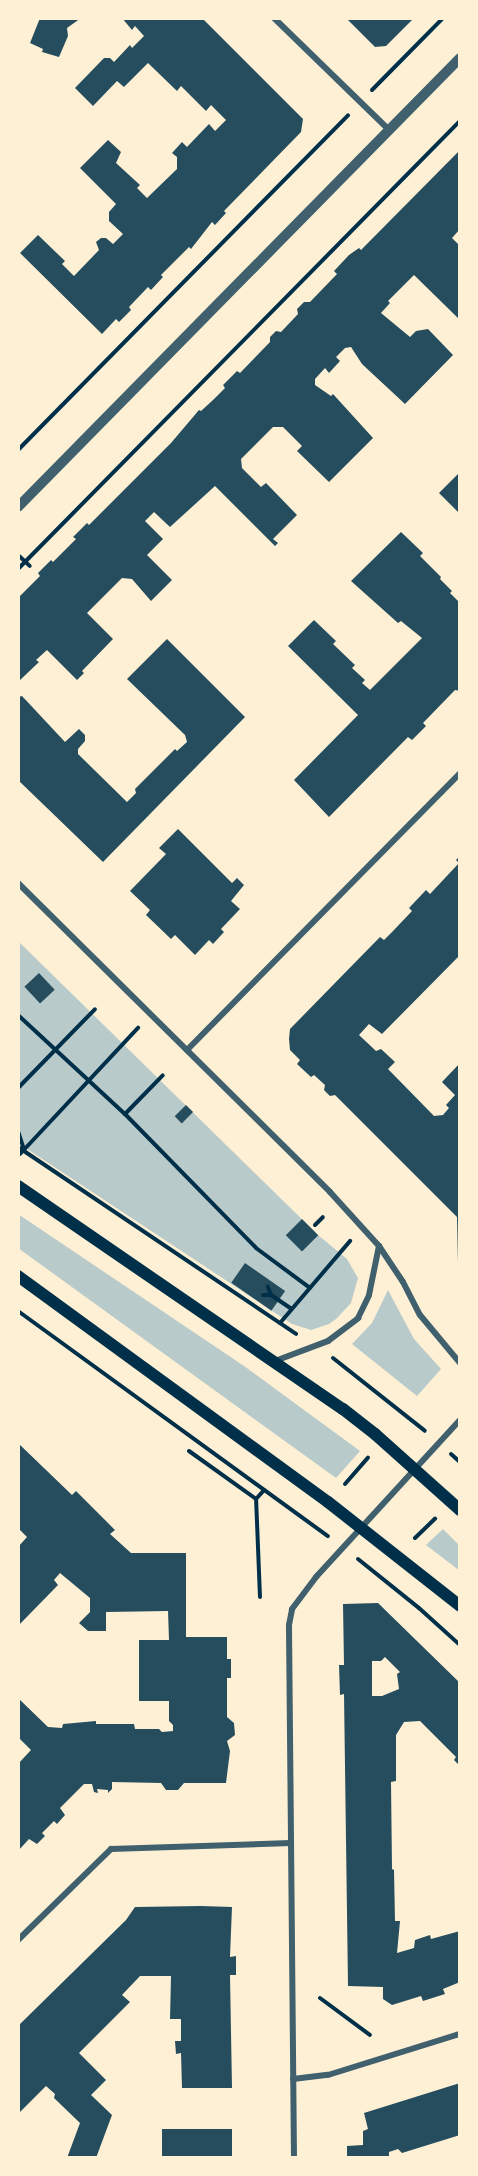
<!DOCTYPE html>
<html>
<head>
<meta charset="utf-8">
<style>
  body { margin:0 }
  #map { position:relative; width:478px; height:2176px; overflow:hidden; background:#fdf0d5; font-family:Ubuntu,sans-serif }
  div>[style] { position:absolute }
  .green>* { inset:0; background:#b9caca }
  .building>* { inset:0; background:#264d5e; transform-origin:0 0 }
  .path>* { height:4px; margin:-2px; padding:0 2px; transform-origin:2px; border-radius:2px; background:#003049 }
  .minor>* { height:6px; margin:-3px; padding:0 3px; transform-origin:3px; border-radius:3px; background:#3f606c }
  .tertiary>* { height:10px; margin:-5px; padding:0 5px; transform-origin:5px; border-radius:5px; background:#3f606c }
  .secondary>* { height:12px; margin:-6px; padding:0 6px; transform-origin:6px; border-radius:6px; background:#003049 }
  span { translate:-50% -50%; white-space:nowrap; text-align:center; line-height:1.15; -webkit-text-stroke:4.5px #fdf0d5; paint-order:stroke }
  .frame { position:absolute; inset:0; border:20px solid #fdf0d5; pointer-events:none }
</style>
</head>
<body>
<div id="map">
  <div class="green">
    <div style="clip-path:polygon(18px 941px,318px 1235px,347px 1259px,358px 1278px,351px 1303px,336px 1319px,329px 1324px,311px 1330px,292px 1324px,18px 1143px)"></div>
    <div style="clip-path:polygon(18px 1214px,244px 1366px,360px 1451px,336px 1478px,18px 1248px)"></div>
    <div style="clip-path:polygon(388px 1290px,414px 1339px,441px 1369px,417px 1396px,352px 1344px,372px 1323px)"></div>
    <div style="clip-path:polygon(443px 1529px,460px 1546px,460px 1571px,426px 1545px)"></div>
  </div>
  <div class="building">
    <div style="clip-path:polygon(40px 18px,81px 18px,67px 28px,68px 36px,59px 57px,42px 52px,43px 49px,30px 43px)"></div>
    <div style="clip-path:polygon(122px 18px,202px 18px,303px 119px,301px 132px,224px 211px,226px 213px,215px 225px,212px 222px,191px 249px,189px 247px,161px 275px,163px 277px,151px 290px,148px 287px,129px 307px,131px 310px,119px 322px,116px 319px,102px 334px,20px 253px,38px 235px,65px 261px,62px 264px,74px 276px,99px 250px,96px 242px,101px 238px,106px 238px,113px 244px,123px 234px,109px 221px,109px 212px,116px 204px,80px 168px,108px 140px,121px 152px,116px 163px,140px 185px,137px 188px,147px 198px,177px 169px,177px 157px,172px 153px,182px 142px,187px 147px,209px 124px,215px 131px,226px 120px,211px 105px,206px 111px,181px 86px,177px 91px,148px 63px,124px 87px,117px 81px,93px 106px,75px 88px,104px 58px,110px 58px,114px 62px,130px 45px,132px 48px,144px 36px,135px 26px,132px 30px)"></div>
    <div style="clip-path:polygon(346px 18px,414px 18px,386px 46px,375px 47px)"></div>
    <div style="clip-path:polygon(460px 150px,460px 229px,452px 238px,460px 246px,460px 320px,414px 275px,388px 301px,390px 303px,381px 313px,410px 337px,416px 331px,428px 329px,453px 355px,405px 404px,362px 364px,351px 347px,345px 348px,336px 357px,340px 361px,329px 373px,325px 368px,315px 379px,315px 385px,331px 396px,333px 394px,373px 438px,329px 482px,297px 451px,302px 446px,283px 427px,273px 427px,241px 459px,242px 468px,261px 487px,266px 483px,297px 515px,273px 539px,278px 543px,275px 546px,215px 486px,170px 527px,154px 512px,145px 521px,163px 539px,147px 555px,172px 580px,151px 601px,132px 579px,122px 578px,87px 613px,113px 639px,82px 671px,84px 673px,77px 680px,47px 650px,36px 660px,39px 662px,18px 682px,18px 598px,40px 576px,38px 573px,51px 560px,53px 562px,76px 539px,73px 537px,87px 523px,89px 525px,171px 443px,199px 410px,201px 411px,213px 400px,225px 388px,223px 385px,237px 371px,240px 373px,270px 342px,270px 337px,276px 331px,281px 332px,298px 314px,297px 309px,304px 302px,310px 302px,337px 274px,334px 271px,349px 255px,359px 248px,361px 250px)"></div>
    <div style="clip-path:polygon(460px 472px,460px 514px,439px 493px)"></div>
    <div style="clip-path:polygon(401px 532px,423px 553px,420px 556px,441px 577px,440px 579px,452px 591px,450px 593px,458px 601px,460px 599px,460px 691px,455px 690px,423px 723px,426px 726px,412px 740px,408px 737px,329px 817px,294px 780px,358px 715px,288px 646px,314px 620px,336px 641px,333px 644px,355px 665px,352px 668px,365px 680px,362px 683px,370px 690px,422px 638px,401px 621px,398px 623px,351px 581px)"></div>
    <div style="clip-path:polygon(167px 639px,245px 717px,103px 862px,18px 780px,18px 697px,22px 696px,65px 742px,79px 729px,85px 735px,85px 741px,78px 749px,78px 754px,127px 802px,136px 793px,135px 789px,175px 749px,177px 751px,187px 742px,185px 735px,127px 679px)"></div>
    <div style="clip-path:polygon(178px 829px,232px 883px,237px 878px,244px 885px,231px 901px,240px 909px,221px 929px,224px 932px,213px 944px,209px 940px,195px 955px,175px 935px,171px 939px,146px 915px,150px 910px,130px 891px,166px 854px,159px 848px)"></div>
    <div style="clip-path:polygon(460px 856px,460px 955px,382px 1034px,369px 1024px,359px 1035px,376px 1051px,381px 1049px,395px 1062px,388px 1069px,434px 1116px,443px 1115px,449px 1108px,446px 1105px,455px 1095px,442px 1082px,460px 1063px,458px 1264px,457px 1217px,335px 1095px,330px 1096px,324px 1090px,325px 1085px,314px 1075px,311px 1077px,297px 1064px,300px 1060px,290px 1050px,289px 1039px,290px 1029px,380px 937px,384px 940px,394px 930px,412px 911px,409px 908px,426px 890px,430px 894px,459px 863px,456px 860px)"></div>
    <div style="left:39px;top:973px;width:23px;height:20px;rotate:47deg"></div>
    <div style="left:186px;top:1105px;width:10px;height:16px;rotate:45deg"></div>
    <div style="left:302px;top:1219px;width:23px;height:23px;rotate:45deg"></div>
    <div style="left:245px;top:1263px;width:49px;height:24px;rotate:35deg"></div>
    <div style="clip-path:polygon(18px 1443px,72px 1495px,76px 1491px,115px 1530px,110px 1534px,131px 1553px,186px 1553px,186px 1637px,227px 1637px,227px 1659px,231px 1659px,231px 1678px,227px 1678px,227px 1717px,234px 1723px,235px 1735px,227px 1741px,230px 1751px,226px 1783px,184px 1783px,178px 1790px,166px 1790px,161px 1783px,112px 1782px,112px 1789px,108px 1793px,108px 1790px,97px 1789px,98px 1793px,94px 1792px,92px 1784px,84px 1784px,60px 1808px,65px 1815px,57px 1824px,54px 1821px,42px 1833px,45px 1836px,37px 1844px,29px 1839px,18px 1851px,18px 1764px,31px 1750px,18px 1737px,18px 1698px,48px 1727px,62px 1728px,63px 1724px,96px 1721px,96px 1724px,134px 1724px,135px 1729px,159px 1729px,162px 1732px,173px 1731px,173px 1725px,169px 1721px,169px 1701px,139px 1701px,139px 1640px,169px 1640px,168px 1611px,106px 1612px,106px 1631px,88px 1631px,79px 1623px,90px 1612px,90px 1598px,60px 1573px,54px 1580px,58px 1585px,18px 1626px,18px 1547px,27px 1537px,18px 1528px)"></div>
    <div style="clip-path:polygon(evenodd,378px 1603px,460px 1683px,460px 1766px,454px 1760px,456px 1757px,420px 1721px,404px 1722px,396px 1735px,396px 1781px,391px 1782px,392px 1869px,394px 1870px,395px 1921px,400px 1921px,397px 1953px,414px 1948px,415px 1940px,430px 1935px,431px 1939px,460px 1931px,460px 1982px,443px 1989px,445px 1994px,423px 2001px,421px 1996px,392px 2005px,383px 1999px,383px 1987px,348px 1986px,344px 1694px,340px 1695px,339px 1665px,344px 1665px,343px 1604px,378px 1603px,385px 1657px,400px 1672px,397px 1674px,399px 1689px,382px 1696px,372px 1696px,372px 1661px,381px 1661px,385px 1657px)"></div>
    <div style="clip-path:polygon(201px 1906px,232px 1907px,230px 1957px,236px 1956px,236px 1975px,230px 1975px,232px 2088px,182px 2088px,181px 2053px,176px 2054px,175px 2041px,181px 2041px,181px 2019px,170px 2019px,171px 1976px,140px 1976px,122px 1995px,130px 2002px,79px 2053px,106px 2080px,91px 2095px,112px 2115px,96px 2158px,67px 2158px,80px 2123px,54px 2098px,55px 2094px,46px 2086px,18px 2114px,18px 2026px,126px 1920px,135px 1907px)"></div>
    <div style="clip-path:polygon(460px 2083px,460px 2135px,402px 2153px,398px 2149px,389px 2152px,389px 2158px,347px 2158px,347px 2146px,363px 2145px,363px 2131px,368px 2129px,364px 2113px)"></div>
    <div style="left:232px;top:2129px;width:29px;height:70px;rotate:90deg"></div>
  </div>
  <div class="path">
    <div style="left:372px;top:90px;width:101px;rotate:-45.4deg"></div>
    <div style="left:18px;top:450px;width:470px;rotate:-45.4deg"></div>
    <div style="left:18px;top:555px;width:16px;rotate:43deg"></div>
    <div style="left:18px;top:569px;width:629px;rotate:-45.39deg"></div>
    <div style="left:18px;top:1015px;width:146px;rotate:42.8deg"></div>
    <div style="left:125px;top:1114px;width:187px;rotate:45.6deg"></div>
    <div style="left:256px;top:1248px;width:67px;rotate:36.5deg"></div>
    <div style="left:18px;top:1088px;width:110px;rotate:-45.7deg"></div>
    <div style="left:125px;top:1114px;width:54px;rotate:-45.7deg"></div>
    <div style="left:18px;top:1131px;width:20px;rotate:72deg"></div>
    <div style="left:18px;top:1147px;width:335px;rotate:33.9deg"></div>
    <div style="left:20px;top:1154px;width:173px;rotate:-46.9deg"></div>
    <div style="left:315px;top:1225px;width:11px;rotate:-45deg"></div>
    <div style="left:263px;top:1295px;width:8px"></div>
    <div style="left:271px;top:1295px;width:9px;rotate:-111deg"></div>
    <div style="left:271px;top:1295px;width:25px;rotate:34deg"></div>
    <div style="left:18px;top:1311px;width:383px;rotate:36deg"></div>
    <div style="left:280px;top:1323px;width:108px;rotate:-49.5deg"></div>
    <div style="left:333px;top:1358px;width:117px;rotate:38.4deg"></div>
    <div style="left:189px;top:1451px;width:82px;rotate:35.6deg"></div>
    <div style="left:451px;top:1454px;width:12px;rotate:42deg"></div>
    <div style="left:345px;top:1484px;width:35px;rotate:-49deg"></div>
    <div style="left:415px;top:1538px;width:28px;rotate:-44deg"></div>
    <div style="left:358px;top:1559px;width:78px;rotate:38.8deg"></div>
    <div style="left:419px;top:1608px;width:55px;rotate:42.1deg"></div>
    <div style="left:260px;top:1597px;width:98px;rotate:-92.3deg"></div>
    <div style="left:256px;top:1499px;width:12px;rotate:-48deg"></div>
    <div style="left:320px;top:1998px;width:62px;rotate:36.5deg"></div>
  </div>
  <div class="minor">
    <div style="left:274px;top:18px;width:161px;rotate:44.2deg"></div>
    <div style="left:18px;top:883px;width:439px;rotate:44.7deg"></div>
    <div style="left:330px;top:1192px;width:73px;rotate:47.8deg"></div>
    <div style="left:379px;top:1246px;width:43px;rotate:56.3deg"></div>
    <div style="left:403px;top:1282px;width:37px;rotate:63deg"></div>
    <div style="left:420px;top:1315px;width:62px;rotate:50.2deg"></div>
    <div style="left:187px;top:1050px;width:389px;rotate:-45.4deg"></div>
    <div style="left:275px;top:1361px;width:57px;rotate:-20.7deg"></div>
    <div style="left:328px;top:1341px;width:38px;rotate:-37deg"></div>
    <div style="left:358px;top:1318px;width:25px;rotate:-64deg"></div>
    <div style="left:369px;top:1295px;width:50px;rotate:-78.5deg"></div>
    <div style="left:18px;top:1940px;width:130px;rotate:-44.4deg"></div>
    <div style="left:111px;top:1849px;width:180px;rotate:-1.9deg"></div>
    <div style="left:293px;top:2079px;width:35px;rotate:-7deg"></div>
    <div style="left:328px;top:2075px;width:138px;rotate:-17.3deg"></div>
    <div style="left:294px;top:2158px;width:533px;rotate:-90.54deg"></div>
    <div style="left:289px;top:1625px;width:16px;rotate:-79deg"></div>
    <div style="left:292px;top:1609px;width:40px;rotate:-53deg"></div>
    <div style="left:316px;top:1577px;width:213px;rotate:-47.5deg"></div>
  </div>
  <div class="tertiary">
    <div style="left:18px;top:507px;width:630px;rotate:-45.45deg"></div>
  </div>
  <div class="secondary">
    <div style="left:18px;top:1186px;width:394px;rotate:34.5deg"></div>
    <div style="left:343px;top:1409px;width:41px;rotate:38deg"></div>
    <div style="left:375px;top:1434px;width:114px;rotate:41.8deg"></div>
    <div style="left:18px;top:1276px;width:384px;rotate:36.1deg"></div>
    <div style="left:328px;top:1502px;width:168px;rotate:38.2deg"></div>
  </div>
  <div class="frame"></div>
</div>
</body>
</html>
